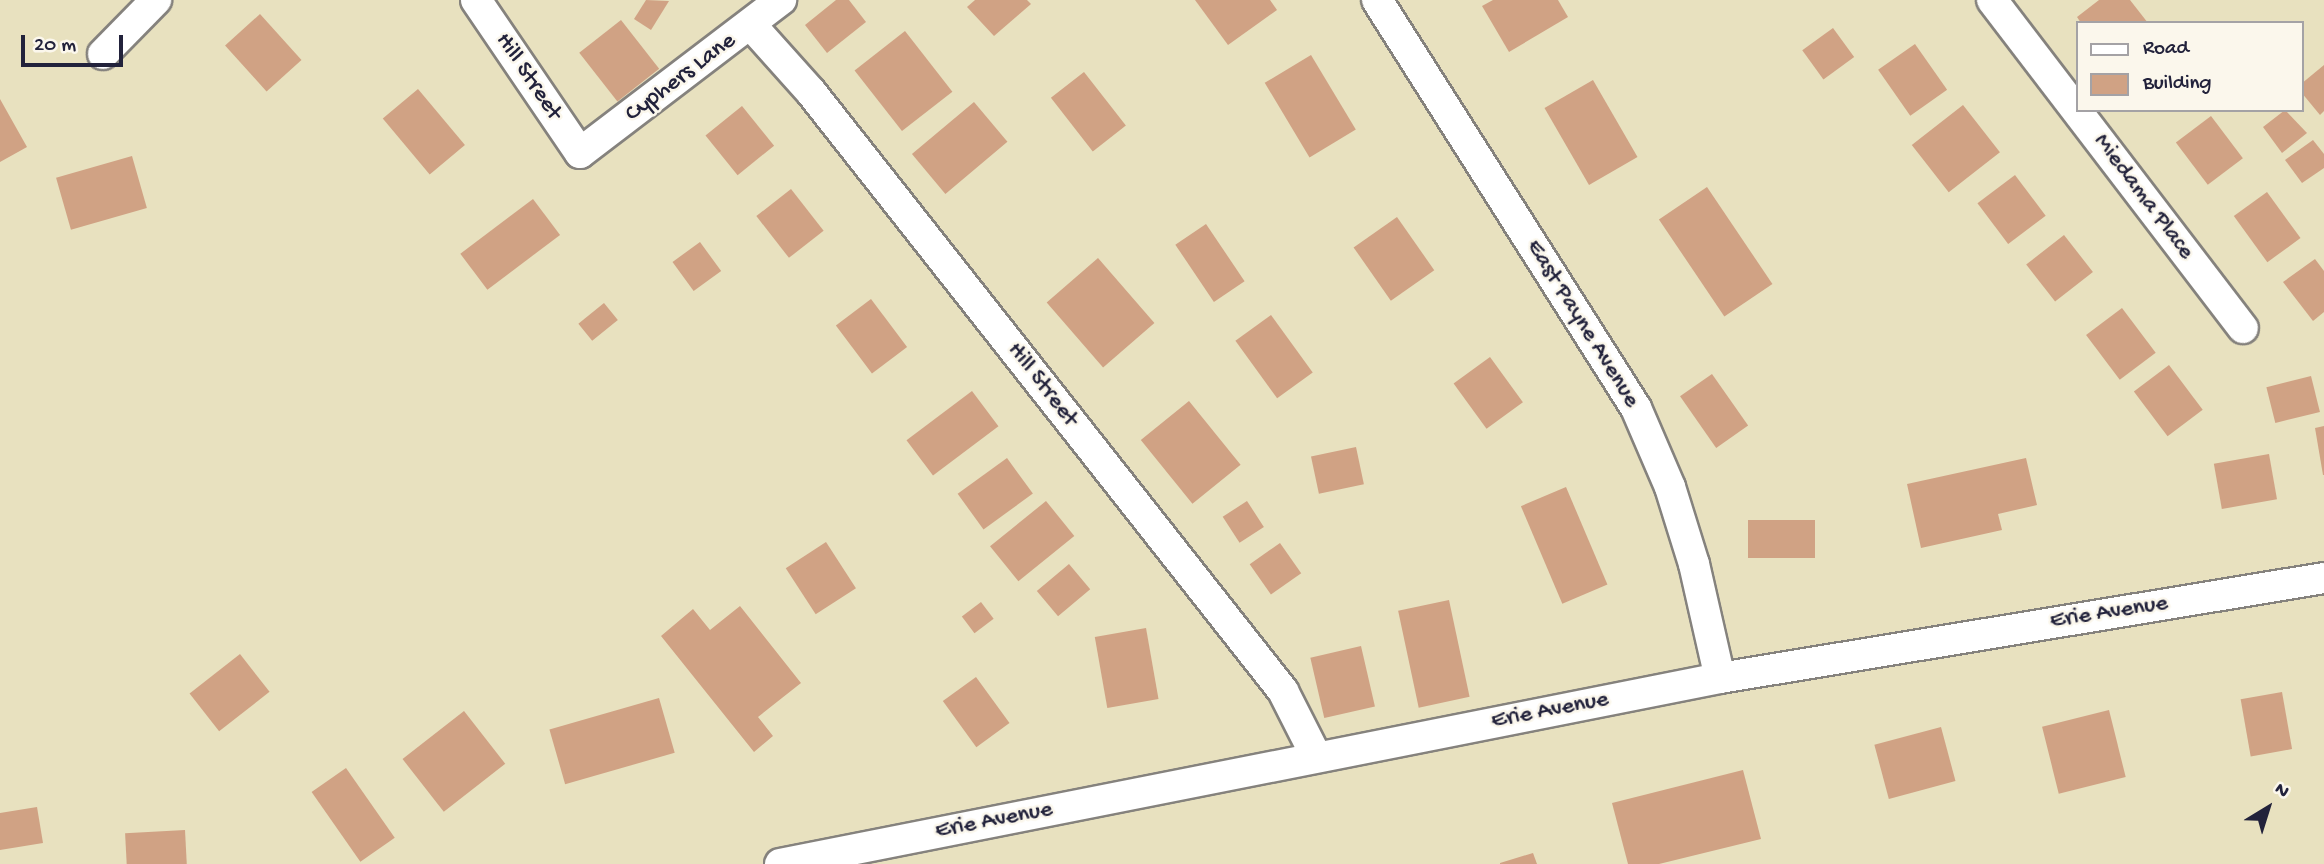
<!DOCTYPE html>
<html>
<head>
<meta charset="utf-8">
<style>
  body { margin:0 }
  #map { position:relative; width:2324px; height:864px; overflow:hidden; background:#e8e1bf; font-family:"Gochi Hand",sans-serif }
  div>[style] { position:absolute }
  .building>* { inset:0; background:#d0a284; transform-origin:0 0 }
  .roads { filter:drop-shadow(2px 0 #85827d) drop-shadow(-2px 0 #85827d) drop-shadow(0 2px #85827d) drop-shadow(0 -2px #85827d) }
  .street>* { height:30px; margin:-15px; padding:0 15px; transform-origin:15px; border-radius:15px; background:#fff }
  span { translate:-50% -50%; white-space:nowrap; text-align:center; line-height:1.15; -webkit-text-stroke:5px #fbf7ec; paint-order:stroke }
  .street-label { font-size:24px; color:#22223b }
  .legend { position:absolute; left:2076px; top:21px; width:228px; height:91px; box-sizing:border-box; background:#fbf7ec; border:2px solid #a4a2a5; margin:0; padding:9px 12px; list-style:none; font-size:21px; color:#22223b }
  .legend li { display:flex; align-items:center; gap:14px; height:35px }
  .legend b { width:35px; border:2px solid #a4a2a5 }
  .north { position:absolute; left:2233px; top:773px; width:70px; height:70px; -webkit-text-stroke:5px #fbf7ec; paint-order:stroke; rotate:38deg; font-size:19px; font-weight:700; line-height:28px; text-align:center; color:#22223b }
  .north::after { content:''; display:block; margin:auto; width:24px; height:32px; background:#22223b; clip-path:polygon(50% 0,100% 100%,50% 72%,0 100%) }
  .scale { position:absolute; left:21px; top:35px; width:102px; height:32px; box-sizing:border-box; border:4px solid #22223b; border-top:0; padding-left:9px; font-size:21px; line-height:24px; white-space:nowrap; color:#22223b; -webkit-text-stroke:5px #fbf7ec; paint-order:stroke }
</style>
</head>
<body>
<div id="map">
  <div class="building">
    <div style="clip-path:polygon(646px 0,669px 1px,651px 30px,634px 19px)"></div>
    <div style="clip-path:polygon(836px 0,849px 0,866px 22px,827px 53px,805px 25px)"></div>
    <div style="clip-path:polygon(975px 0,1027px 0,1031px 4px,994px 36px,967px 7px)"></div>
    <div style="clip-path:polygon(1195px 0,1270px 0,1277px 10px,1228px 45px)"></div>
    <div style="clip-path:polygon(1493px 0,1558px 0,1568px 17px,1509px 52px,1482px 6px)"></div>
    <div style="clip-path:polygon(2099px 0,2130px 0,2148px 23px,2081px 23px,2077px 17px)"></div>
    <div style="left:260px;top:14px;width:62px;height:47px;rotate:48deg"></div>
    <div style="left:621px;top:20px;width:62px;height:53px;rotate:52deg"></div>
    <div style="left:1833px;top:28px;width:36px;height:38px;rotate:54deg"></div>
    <div style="left:905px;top:31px;width:77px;height:64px;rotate:52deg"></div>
    <div style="left:1915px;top:44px;width:56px;height:45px;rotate:55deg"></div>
    <div style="left:1311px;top:55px;width:87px;height:54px;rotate:59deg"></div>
    <div style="clip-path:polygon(2324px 65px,2324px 111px,2320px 115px,2301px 92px,2301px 84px)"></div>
    <div style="left:1084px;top:72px;width:68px;height:42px;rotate:52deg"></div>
    <div style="left:1593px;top:80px;width:89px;height:56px;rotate:60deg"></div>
    <div style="left:418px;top:89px;width:73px;height:46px;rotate:50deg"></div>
    <div style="clip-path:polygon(0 99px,27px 147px,0 162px)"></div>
    <div style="left:974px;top:102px;width:52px;height:81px;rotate:50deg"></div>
    <div style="left:1963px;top:105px;width:60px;height:65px;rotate:52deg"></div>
    <div style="left:742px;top:106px;width:51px;height:47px;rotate:51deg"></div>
    <div style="clip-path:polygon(2285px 110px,2307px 133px,2282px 153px,2263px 127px)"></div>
    <div style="left:2211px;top:116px;width:53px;height:44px;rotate:53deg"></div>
    <div style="clip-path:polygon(2313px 140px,2324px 154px,2324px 168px,2302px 183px,2285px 160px)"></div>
    <div style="left:132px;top:156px;width:54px;height:79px;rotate:74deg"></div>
    <div style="left:2015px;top:175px;width:51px;height:47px;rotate:53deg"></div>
    <div style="left:1707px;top:187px;width:117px;height:58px;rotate:56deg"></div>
    <div style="left:791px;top:189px;width:53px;height:44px;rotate:52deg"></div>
    <div style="left:2267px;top:192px;width:57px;height:41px;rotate:54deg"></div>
    <div style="left:533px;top:199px;width:45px;height:91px;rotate:53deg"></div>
    <div style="left:1397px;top:217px;width:65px;height:53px;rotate:55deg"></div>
    <div style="left:1206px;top:224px;width:69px;height:37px;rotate:56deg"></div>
    <div style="left:2064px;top:235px;width:47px;height:48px;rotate:52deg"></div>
    <div style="left:700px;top:242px;width:36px;height:34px;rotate:54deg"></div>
    <div style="left:1098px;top:258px;width:86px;height:68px;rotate:49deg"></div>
    <div style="clip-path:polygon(2315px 259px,2324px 271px,2324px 312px,2313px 321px,2283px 282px)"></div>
    <div style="left:871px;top:299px;width:60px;height:44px;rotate:53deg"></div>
    <div style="left:604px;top:303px;width:22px;height:33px;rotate:51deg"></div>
    <div style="left:2122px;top:308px;width:56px;height:45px;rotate:53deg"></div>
    <div style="left:1271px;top:315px;width:71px;height:44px;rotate:54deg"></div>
    <div style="left:1490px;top:357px;width:56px;height:45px;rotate:54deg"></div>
    <div style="left:2169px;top:365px;width:56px;height:44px;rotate:53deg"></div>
    <div style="left:1712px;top:374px;width:63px;height:39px;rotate:55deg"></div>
    <div style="left:2311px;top:376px;width:37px;height:46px;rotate:76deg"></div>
    <div style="left:972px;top:391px;width:44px;height:82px;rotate:53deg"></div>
    <div style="left:1189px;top:401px;width:82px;height:62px;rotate:51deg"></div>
    <div style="clip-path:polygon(2324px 426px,2324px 475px,2323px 475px,2315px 428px)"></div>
    <div style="left:1356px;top:447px;width:38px;height:46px;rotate:78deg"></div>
    <div style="left:2269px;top:454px;width:46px;height:56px;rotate:80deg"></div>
    <div style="left:1007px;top:458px;width:44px;height:61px;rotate:54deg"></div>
    <div style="clip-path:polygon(2026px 458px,2037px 505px,1998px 514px,2002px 530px,1921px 548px,1907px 484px)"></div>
    <div style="left:1566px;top:487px;width:106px;height:49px;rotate:67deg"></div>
    <div style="left:1046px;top:501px;width:45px;height:72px;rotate:51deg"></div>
    <div style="left:1247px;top:501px;width:31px;height:29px;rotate:57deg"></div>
    <div style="left:1815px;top:520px;width:38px;height:67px;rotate:90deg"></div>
    <div style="left:826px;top:542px;width:55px;height:48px;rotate:57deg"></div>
    <div style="left:1280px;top:543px;width:37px;height:37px;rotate:55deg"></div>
    <div style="left:1069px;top:564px;width:33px;height:42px;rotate:50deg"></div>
    <div style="left:1449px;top:600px;width:99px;height:52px;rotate:78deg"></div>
    <div style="left:981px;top:602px;width:21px;height:24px;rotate:53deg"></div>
    <div style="clip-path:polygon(740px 606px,801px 683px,758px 717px,773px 736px,754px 752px,661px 636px,693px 609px,710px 630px)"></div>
    <div style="left:1146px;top:628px;width:72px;height:52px;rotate:80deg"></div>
    <div style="left:1361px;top:646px;width:62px;height:52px;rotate:77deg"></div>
    <div style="left:240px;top:654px;width:48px;height:64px;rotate:52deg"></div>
    <div style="left:976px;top:677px;width:57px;height:41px;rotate:54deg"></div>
    <div style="left:2282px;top:692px;width:58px;height:42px;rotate:80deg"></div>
    <div style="left:659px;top:698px;width:57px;height:114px;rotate:74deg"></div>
    <div style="left:2109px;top:710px;width:69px;height:69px;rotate:76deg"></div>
    <div style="left:464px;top:711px;width:67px;height:78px;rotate:52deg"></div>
    <div style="left:1941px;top:727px;width:56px;height:69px;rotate:75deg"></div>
    <div style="left:346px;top:768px;width:85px;height:42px;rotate:55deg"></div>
    <div style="clip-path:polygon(1743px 770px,1761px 839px,1659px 864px,1628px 864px,1612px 803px)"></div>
    <div style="clip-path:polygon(37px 807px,43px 843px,0 850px,0 813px)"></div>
    <div style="left:185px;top:830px;width:34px;height:60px;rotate:87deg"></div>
    <div style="clip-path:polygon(1533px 853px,1537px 864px,1500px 864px,1500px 863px)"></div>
  </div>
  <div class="roads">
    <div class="street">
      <div style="left:476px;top:0;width:185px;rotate:55.8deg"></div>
      <div style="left:580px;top:153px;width:253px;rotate:-37.3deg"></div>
      <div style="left:1377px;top:0;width:483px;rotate:57.6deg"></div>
      <div style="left:1636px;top:408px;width:86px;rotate:66.7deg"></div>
      <div style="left:1670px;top:487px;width:81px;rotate:72.7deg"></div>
      <div style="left:1694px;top:564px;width:117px;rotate:77.2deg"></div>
      <div style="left:1992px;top:0;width:413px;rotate:52.6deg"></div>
      <div style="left:751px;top:25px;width:90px;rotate:48.2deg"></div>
      <div style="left:811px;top:92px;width:763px;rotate:51.76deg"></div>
      <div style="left:1283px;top:691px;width:73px;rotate:63.1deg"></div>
      <div style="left:103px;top:54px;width:76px;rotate:-45.5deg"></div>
      <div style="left:780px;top:864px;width:958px;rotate:-11.19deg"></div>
      <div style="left:1720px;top:678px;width:612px;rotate:-9.4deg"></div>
    </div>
  </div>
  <div class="street-label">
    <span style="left:528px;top:77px;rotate:56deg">Hill Street</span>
    <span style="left:681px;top:78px;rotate:-37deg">Cyphers Lane</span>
    <span style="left:2143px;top:197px;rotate:53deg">Miedama Place</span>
    <span style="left:1582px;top:324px;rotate:58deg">East Payne Avenue</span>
    <span style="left:1042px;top:385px;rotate:52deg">Hill Street</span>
    <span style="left:2109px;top:613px;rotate:-9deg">Erie Avenue</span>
    <span style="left:1550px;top:711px;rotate:-11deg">Erie Avenue</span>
    <span style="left:994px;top:821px;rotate:-11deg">Erie Avenue</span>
  </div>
  <ul class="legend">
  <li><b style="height:9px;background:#fff"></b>Road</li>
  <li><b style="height:19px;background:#d0a284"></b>Building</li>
  </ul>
  <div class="north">N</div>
  <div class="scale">20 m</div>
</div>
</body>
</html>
